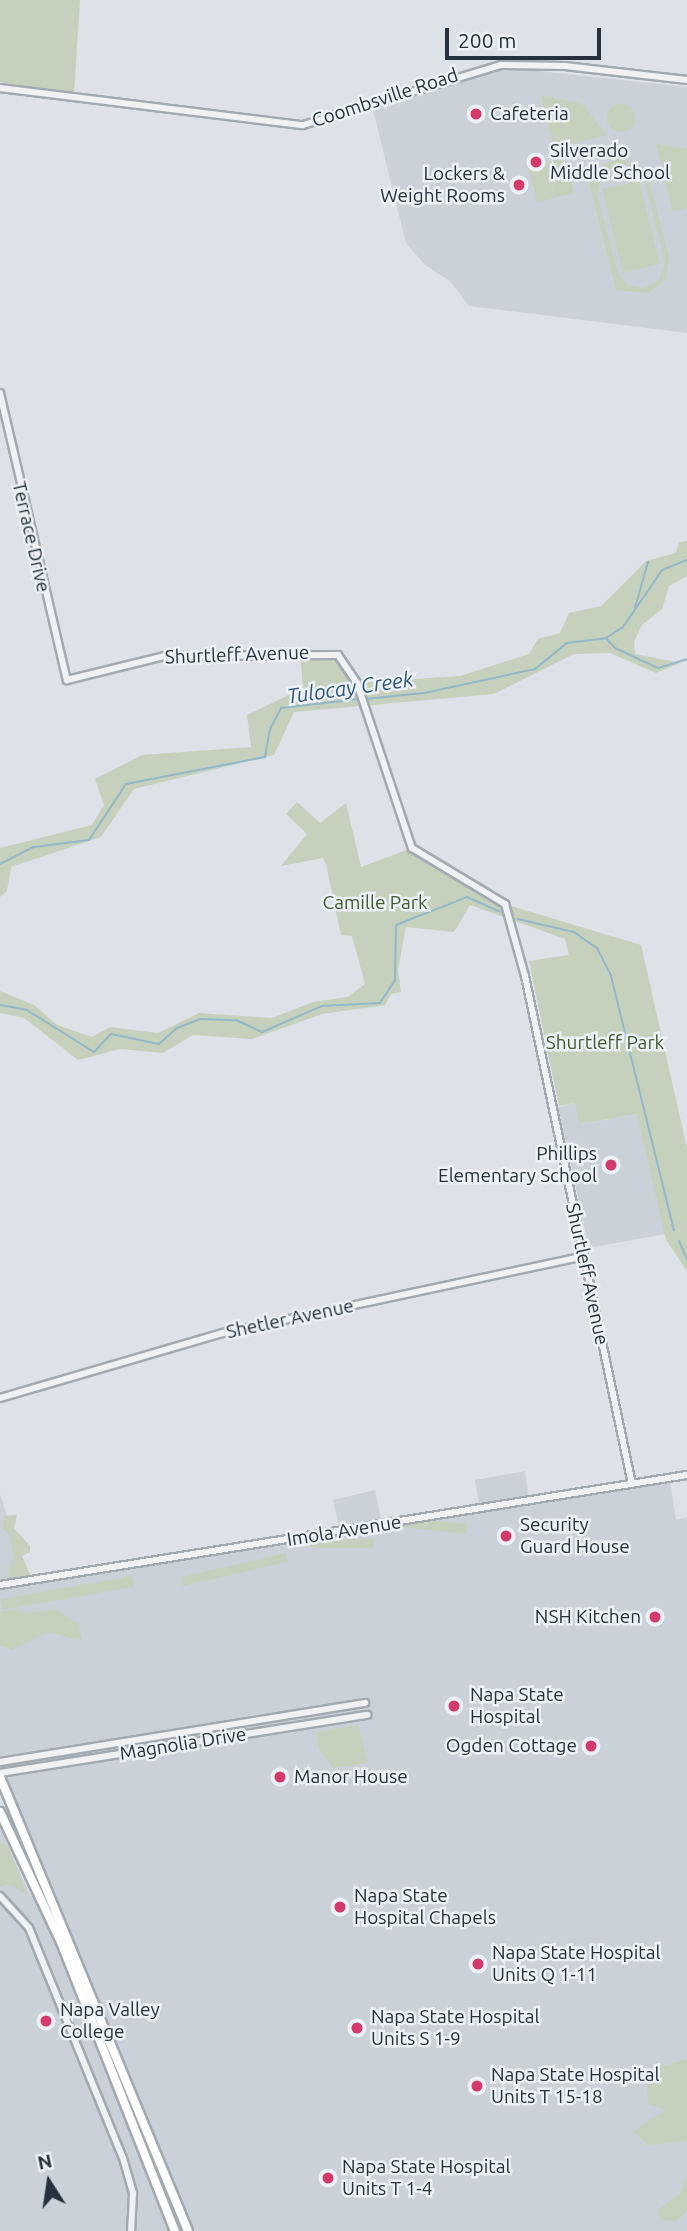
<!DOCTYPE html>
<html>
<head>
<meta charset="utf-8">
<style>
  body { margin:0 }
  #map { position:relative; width:687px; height:2231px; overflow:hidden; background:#dce2e7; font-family:Ubuntu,sans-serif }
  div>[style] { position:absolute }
  .built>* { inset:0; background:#cad1d9 }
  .green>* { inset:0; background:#c5d1bc; transform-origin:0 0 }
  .round { border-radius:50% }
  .stream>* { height:2px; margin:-1px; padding:0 1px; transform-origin:1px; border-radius:1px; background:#94b7c9 }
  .roads { filter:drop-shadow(2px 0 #a1aab1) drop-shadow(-2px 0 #a1aab1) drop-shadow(0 2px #a1aab1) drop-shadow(0 -2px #a1aab1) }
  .tertiary>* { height:6px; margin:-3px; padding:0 3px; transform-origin:3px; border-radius:3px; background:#eef2f5 }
  .primary>* { height:8px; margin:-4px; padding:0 4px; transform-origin:4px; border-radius:4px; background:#fff }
  .dots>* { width:19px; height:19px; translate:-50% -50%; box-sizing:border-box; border:4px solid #ebf1f5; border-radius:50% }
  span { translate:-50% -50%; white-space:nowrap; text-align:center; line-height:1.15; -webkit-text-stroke:5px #ebf1f5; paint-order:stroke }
  .street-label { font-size:19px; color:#25323d }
  .poi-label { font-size:19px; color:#25323d }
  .left { translate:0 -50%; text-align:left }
  .right { translate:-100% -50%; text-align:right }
  .park-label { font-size:19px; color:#405a32 }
  .water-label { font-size:21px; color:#2e5873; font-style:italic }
  .north { position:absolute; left:14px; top:2147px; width:70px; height:70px; -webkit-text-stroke:5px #ebf1f5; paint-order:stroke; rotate:348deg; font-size:19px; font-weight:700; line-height:28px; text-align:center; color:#25323d }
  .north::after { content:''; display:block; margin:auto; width:24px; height:32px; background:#25323d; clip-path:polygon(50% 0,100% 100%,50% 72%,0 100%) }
  .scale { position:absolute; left:445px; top:28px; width:156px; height:32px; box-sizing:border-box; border:4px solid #25323d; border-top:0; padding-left:9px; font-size:21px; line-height:24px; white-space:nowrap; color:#25323d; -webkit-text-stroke:5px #ebf1f5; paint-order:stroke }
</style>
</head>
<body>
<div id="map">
  <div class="built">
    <div style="clip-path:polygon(511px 68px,687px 87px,687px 333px,469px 306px,450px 281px,425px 265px,406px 243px,373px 110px,470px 74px)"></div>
    <div style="clip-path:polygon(575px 1103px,580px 1124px,637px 1114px,670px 1233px,589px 1248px,558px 1107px)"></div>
    <div style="clip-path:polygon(525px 1471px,529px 1501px,670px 1480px,676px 1520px,687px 1517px,687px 2231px,188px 2231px,0 1777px,0 1494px,28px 1581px,340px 1531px,333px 1500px,375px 1490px,382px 1525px,480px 1509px,475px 1480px)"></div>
    <div style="clip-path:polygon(0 1828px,30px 1895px,43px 1902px,175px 2231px,0 2231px)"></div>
  </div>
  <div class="green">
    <div style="clip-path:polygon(0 0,80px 0,74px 94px,0 82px)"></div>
    <div style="clip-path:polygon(541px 95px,582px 104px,607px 135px,554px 148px)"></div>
    <div class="round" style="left:607px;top:104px;width:28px;height:28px"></div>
    <div style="clip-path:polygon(656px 144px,687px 149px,687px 208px,673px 211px)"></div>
    <div style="left:565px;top:158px;width:36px;height:19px;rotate:76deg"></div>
    <div style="clip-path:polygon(evenodd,619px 159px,638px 164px,648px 176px,669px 257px,666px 279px,648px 293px,616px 290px,587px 174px,593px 177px,604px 164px,619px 159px,624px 164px,644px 178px,665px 262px,659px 280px,643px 288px,628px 285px,618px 274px,597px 194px,604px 171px,624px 164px)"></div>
    <div style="left:546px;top:163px;width:36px;height:18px;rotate:76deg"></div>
    <div style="left:639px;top:180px;width:86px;height:38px;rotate:76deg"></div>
    <div style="clip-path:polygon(687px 541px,687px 576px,669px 586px,662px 609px,642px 625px,634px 642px,635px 654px,680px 663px,656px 673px,610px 653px,574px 654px,494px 694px,294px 712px,274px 755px,134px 789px,101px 837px,11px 867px,7px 891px,0 897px,0 848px,92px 825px,104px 805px,95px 779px,142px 755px,251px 747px,247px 715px,303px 688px,300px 652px,333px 654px,357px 683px,460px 676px,529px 654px,538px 639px,560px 633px,569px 613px,601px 606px,646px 561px,676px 553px,679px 542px)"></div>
    <div style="clip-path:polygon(297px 802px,320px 823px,346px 803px,361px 867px,412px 848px,505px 904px,641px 945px,687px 1148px,687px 1271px,666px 1240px,637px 1114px,579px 1124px,575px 1103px,559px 1106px,529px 961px,569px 955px,565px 939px,470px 905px,454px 932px,406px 927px,398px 970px,401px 992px,391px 994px,385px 1005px,322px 1014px,252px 1039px,193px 1035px,163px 1053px,120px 1049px,78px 1060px,24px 1018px,0 1013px,0 991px,34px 1005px,57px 1025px,92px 1037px,110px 1027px,158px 1033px,199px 1013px,272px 1018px,313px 1002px,348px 997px,365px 984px,352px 936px,341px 935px,326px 864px,323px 858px,281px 866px,307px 834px,286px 814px)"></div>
    <div style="clip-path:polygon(17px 1515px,14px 1528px,30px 1546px,30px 1552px,22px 1556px,31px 1577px,12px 1580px,7px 1571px,14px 1560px,10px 1535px,3px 1529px,4px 1516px)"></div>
    <div style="left:467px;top:1524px;width:10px;height:79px;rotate:96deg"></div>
    <div style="left:374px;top:1539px;width:9px;height:64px;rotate:90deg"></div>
    <div style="left:286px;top:1553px;width:9px;height:108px;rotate:77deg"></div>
    <div style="left:132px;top:1576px;width:11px;height:134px;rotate:80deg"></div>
    <div style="clip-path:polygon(17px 1609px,28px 1613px,56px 1609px,79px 1625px,82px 1641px,48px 1632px,12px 1650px,0 1645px,0 1612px)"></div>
    <div style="clip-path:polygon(358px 1725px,368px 1763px,333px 1768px,319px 1749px,316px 1732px)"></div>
    <div style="clip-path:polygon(0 1843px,8px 1846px,27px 1895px,9px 1884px,0 1887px)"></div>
    <div style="clip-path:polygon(687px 2059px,687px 2141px,648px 2145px,633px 2131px,666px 2110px,648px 2104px,647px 2083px,654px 2069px)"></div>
    <div style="clip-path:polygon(687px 2175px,687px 2211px,676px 2221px,660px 2220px,658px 2210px,681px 2193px)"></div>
  </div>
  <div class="stream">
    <div style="left:635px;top:608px;width:48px;rotate:-74.2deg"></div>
    <div style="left:606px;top:638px;width:13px;rotate:48deg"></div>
    <div style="left:615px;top:648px;width:47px;rotate:24.9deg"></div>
    <div style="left:658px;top:668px;width:30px;rotate:-17deg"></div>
    <div style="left:365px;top:699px;width:59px;rotate:-5.8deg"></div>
    <div style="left:424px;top:693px;width:114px;rotate:-12.2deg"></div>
    <div style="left:535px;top:669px;width:41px;rotate:-39.1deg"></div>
    <div style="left:567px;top:643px;width:39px;rotate:-7deg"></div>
    <div style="left:606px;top:638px;width:20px;rotate:-33deg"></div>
    <div style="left:623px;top:627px;width:69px;rotate:-55.6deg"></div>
    <div style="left:662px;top:570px;width:27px;rotate:-22deg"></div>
    <div style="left:0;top:864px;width:38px;rotate:-27deg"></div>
    <div style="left:34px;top:847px;width:55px;rotate:-7.3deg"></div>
    <div style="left:89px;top:840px;width:67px;rotate:-56.5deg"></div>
    <div style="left:126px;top:784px;width:142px;rotate:-11deg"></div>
    <div style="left:265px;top:757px;width:28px;rotate:-80deg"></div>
    <div style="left:270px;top:729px;width:24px;rotate:-62deg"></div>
    <div style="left:281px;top:708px;width:79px;rotate:-6.6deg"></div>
    <div style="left:518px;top:919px;width:57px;rotate:13.1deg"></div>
    <div style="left:574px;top:932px;width:28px;rotate:35deg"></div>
    <div style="left:597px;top:948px;width:31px;rotate:63deg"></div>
    <div style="left:611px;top:976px;width:262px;rotate:76.1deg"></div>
    <div style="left:0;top:1005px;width:27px;rotate:10deg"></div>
    <div style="left:27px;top:1010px;width:79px;rotate:32.1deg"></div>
    <div style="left:94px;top:1052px;width:25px;rotate:-47deg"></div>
    <div style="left:111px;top:1034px;width:49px;rotate:11.8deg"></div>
    <div style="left:159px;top:1044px;width:24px;rotate:-42deg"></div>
    <div style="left:177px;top:1028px;width:25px;rotate:-21deg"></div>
    <div style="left:200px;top:1019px;width:36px;rotate:2deg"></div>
    <div style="left:236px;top:1020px;width:29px;rotate:25deg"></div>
    <div style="left:262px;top:1032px;width:65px;rotate:-23.4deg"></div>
    <div style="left:322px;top:1006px;width:58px;rotate:-3deg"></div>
    <div style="left:380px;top:1003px;width:27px;rotate:-57deg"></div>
    <div style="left:395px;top:980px;width:55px;rotate:-89deg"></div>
    <div style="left:396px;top:925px;width:76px;rotate:-21.5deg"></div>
    <div style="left:467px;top:897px;width:36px;rotate:24deg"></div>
    <div style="left:679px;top:1241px;width:20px;rotate:66deg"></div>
  </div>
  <div class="roads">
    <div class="tertiary">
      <div style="left:0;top:88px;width:305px;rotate:7deg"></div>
      <div style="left:303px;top:125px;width:207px;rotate:-16.9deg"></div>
      <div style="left:501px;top:65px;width:64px;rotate:0.9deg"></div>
      <div style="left:565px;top:66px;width:123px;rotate:6.5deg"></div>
      <div style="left:0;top:393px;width:295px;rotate:76.9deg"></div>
      <div style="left:67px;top:680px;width:101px;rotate:-13.8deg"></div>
      <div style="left:165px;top:656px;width:173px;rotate:-0.3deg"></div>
      <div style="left:338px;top:655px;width:34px;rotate:56deg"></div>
      <div style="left:357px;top:683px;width:174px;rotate:71.6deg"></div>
      <div style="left:412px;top:848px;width:109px;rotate:31.1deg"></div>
      <div style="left:505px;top:904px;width:75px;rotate:74.5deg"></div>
      <div style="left:525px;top:976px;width:519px;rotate:78.11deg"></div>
      <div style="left:0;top:1398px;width:232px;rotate:-16.3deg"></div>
      <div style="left:223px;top:1333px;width:369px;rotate:-12deg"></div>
      <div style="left:0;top:1585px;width:696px;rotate:-9.1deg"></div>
      <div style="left:0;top:1762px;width:370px;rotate:-9.2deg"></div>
      <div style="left:0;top:1773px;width:372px;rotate:-9deg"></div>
      <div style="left:0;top:1896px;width:43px;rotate:47.8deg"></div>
      <div style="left:29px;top:1928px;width:248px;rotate:67.8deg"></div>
      <div style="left:123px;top:2158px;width:37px;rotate:74deg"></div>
      <div style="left:133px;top:2194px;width:37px;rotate:93deg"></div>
    </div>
    <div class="primary">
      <div style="left:0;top:1777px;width:491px;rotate:67.5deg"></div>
      <div style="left:0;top:1812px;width:144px;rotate:64.9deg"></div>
      <div style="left:61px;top:1942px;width:311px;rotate:68.5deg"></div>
    </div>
  </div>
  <div class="dots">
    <div style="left:476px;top:114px;background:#d4396b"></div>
    <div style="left:536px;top:162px;background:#d4396b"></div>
    <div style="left:519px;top:185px;background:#d4396b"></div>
    <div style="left:611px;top:1165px;background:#d4396b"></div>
    <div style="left:506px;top:1536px;background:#d4396b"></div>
    <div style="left:655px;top:1617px;background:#d4396b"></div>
    <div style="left:454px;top:1706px;background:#d4396b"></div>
    <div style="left:591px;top:1746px;background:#d4396b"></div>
    <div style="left:280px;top:1777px;background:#d4396b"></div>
    <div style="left:340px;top:1907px;background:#d4396b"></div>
    <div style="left:478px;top:1964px;background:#d4396b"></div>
    <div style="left:46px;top:2021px;background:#d4396b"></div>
    <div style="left:357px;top:2028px;background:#d4396b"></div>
    <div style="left:477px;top:2086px;background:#d4396b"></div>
    <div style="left:328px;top:2178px;background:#d4396b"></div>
  </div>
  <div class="street-label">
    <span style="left:385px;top:98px;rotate:-18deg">Coombsville Road</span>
    <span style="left:31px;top:537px;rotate:77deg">Terrace Drive</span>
    <span style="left:237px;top:655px;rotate:-2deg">Shurtleff Avenue</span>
    <span style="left:587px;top:1274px;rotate:78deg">Shurtleff Avenue</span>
    <span style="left:290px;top:1319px;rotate:-12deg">Shetler Avenue</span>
    <span style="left:344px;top:1531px;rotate:-9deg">Imola Avenue</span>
    <span style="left:183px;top:1744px;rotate:-9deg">Magnolia Drive</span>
  </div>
  <div class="poi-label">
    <span class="left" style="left:490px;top:114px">Cafeteria</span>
    <span class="left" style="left:550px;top:162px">Silverado<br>Middle School</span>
    <span class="right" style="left:505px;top:185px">Lockers &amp;<br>Weight Rooms</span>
    <span class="right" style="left:597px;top:1165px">Phillips<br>Elementary School</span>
    <span class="left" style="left:520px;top:1536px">Security<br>Guard House</span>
    <span class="right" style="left:641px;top:1617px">NSH Kitchen</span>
    <span class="left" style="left:470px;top:1706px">Napa State<br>Hospital</span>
    <span class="right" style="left:577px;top:1746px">Ogden Cottage</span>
    <span class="left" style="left:294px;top:1777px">Manor House</span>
    <span class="left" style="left:354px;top:1907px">Napa State<br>Hospital Chapels</span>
    <span class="left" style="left:492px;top:1964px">Napa State Hospital<br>Units Q 1-11</span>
    <span class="left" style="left:60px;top:2021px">Napa Valley<br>College</span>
    <span class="left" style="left:371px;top:2028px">Napa State Hospital<br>Units S 1-9</span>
    <span class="left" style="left:491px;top:2086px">Napa State Hospital<br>Units T 15-18</span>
    <span class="left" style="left:342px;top:2178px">Napa State Hospital<br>Units T 1-4</span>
  </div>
  <div class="park-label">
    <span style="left:375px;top:903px">Camille Park</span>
    <span style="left:605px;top:1043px">Shurtleff Park</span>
  </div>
  <div class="water-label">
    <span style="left:350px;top:687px;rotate:-8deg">Tulocay Creek</span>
  </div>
  <div class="north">N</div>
  <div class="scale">200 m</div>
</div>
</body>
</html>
